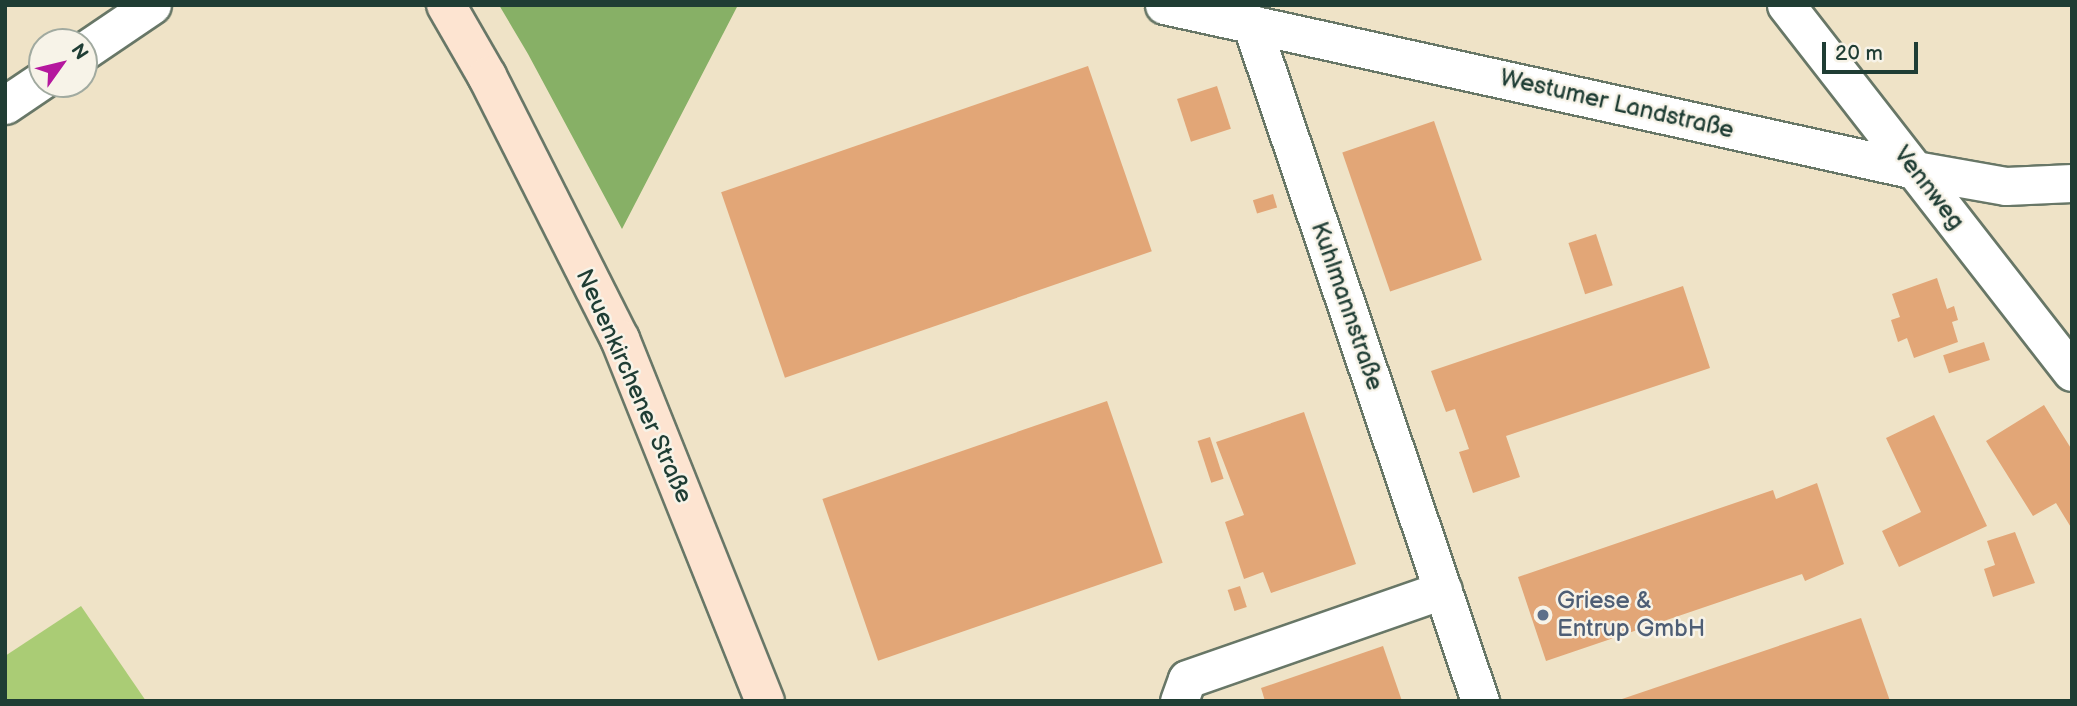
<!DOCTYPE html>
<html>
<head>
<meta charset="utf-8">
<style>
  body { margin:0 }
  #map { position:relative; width:2077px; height:706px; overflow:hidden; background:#efe3c7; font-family:"Balsamiq Sans",sans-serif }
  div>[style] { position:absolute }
  .green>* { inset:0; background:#aacc75 }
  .forest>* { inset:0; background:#87b066 }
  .building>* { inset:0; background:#e2a677; transform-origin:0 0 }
  .roads { filter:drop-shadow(2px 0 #687767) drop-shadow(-2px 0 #687767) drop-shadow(0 2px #687767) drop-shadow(0 -2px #687767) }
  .minor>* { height:37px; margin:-18.5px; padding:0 18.5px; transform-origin:18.5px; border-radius:18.5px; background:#fff }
  .secondary>* { height:38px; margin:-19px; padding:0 19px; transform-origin:19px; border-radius:19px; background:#fde4d1 }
  .dots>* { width:19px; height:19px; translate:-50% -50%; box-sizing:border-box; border:4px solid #f7f3e8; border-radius:50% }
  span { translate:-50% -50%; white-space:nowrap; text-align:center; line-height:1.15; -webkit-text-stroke:5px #f7f3e8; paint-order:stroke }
  .street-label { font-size:24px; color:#1f3d34 }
  .service-label { font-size:24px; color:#4e5e75 }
  .left { translate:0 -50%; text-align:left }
  .frame { position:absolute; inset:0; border:7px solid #1f3d34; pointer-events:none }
  .north { position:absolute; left:28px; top:28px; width:70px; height:70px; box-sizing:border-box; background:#f7f3e8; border:2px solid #a1aaa0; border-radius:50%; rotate:56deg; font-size:19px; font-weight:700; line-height:28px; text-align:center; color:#1f3d34 }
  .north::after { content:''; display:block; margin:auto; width:24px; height:32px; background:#b5179e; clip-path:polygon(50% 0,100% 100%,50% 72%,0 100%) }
  .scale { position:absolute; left:1822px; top:42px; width:96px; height:32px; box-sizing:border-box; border:4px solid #1f3d34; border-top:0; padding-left:9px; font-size:21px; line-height:24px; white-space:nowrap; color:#1f3d34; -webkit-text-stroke:5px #f7f3e8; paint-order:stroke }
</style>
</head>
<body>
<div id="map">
  <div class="green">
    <div style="clip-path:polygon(81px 606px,146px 701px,5px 701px,5px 656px)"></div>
  </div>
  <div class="forest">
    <div style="clip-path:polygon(499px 5px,738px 5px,622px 229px,528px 54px)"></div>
  </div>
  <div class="building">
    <div style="left:1088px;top:66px;width:196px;height:388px;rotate:71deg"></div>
    <div style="left:1217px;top:86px;width:45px;height:42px;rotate:72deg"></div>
    <div style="left:1434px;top:121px;width:147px;height:97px;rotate:71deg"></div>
    <div style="left:1273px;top:194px;width:14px;height:21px;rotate:73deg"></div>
    <div style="left:1596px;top:234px;width:54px;height:29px;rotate:72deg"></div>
    <div style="clip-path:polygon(1937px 278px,1947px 309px,1954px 306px,1958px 320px,1952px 322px,1958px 342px,1914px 358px,1907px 338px,1898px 342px,1891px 320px,1900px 317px,1892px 294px)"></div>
    <div style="clip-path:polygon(1683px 286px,1710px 368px,1506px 436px,1520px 477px,1473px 493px,1459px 452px,1469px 449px,1455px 409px,1446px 412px,1431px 371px)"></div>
    <div style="left:1984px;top:342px;width:19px;height:43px;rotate:72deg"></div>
    <div style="left:1107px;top:401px;width:171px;height:301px;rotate:71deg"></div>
    <div style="clip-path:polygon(2044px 405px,2072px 450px,2072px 529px,2056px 503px,2033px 516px,1986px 441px)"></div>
    <div style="clip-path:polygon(1304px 412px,1356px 564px,1271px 593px,1263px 572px,1244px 579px,1225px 522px,1244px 515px,1216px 442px)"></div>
    <div style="clip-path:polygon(1934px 415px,1987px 526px,1899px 567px,1882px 531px,1921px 512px,1886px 438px)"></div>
    <div style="left:1210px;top:437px;width:44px;height:13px;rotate:72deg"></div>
    <div style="clip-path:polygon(1817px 483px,1844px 564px,1805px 581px,1802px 574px,1546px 661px,1518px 577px,1773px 490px,1776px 499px)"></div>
    <div style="clip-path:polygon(2015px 532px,2035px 583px,1993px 597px,1984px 569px,1995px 565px,1987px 541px)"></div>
    <div style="left:1240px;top:586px;width:22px;height:13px;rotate:72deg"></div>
    <div style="clip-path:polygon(1861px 618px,1890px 701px,1620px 701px,1619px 700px)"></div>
    <div style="clip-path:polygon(1383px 646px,1402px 701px,1265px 701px,1261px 688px)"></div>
  </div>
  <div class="roads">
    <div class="minor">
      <div style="left:1164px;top:5px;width:769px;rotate:12.39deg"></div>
      <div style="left:1915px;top:170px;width:92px;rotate:10deg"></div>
      <div style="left:2006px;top:186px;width:66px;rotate:-2.6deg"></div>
      <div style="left:1786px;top:5px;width:465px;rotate:52.1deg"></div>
      <div style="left:1251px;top:23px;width:716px;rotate:71.34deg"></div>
      <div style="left:84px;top:51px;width:82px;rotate:-34.1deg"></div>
      <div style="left:5px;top:105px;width:45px;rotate:-34deg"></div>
      <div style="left:1179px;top:701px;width:23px;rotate:-70deg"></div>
      <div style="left:1187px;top:679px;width:271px;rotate:-19.2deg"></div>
    </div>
    <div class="secondary">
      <div style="left:446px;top:5px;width:82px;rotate:60deg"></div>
      <div style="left:487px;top:76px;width:295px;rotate:63.2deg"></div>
      <div style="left:620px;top:339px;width:390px;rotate:68.2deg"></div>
    </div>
  </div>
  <div class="dots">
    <div style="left:1543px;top:615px;background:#5c6f8a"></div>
  </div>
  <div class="street-label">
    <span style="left:1617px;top:104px;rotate:13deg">Westumer Landstraße</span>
    <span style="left:1929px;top:188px;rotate:52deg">Vennweg</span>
    <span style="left:1347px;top:306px;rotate:71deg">Kuhlmannstraße</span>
    <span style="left:634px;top:386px;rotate:66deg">Neuenkirchener Straße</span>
  </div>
  <div class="service-label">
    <span class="left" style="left:1557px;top:615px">Griese &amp;<br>Entrup GmbH</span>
  </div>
  <div class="frame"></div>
  <div class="north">N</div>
  <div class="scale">20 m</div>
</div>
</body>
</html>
